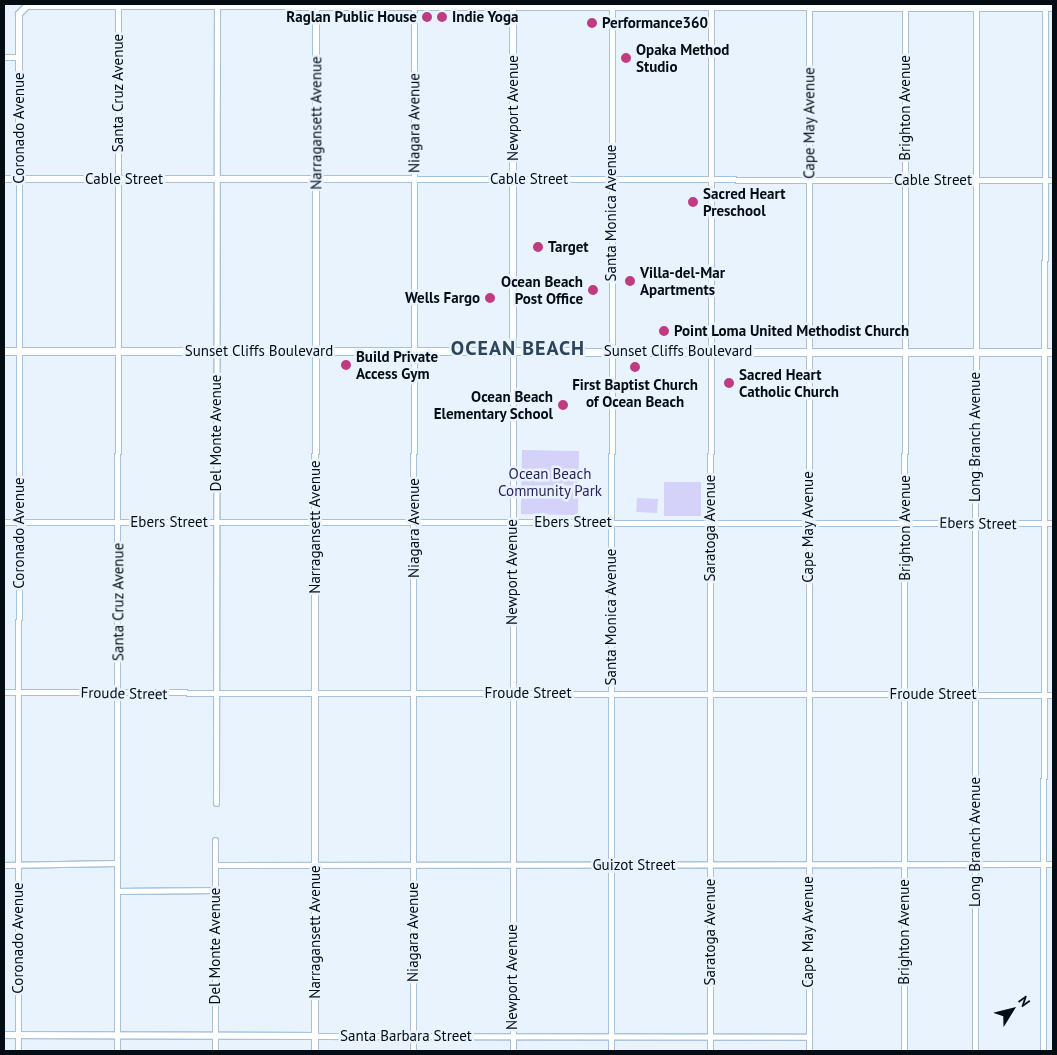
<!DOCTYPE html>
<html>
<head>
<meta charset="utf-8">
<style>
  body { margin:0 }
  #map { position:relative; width:1057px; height:1055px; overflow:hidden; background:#e8f3fe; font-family:"PT Sans",sans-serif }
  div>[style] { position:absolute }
  .green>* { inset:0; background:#d5d2fa; transform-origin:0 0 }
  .roads { filter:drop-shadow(1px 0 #a6c1da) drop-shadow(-1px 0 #a6c1da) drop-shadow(0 1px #a6c1da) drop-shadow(0 -1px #a6c1da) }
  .minor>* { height:5px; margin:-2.5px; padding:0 2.5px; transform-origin:2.5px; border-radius:2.5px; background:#fff }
  .tertiary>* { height:6px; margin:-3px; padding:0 3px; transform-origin:3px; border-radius:3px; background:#fff }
  .secondary>* { height:7px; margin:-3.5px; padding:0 3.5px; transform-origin:3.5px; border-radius:3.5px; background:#fff }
  .dots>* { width:14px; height:14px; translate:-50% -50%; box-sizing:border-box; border:2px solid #e8f3fe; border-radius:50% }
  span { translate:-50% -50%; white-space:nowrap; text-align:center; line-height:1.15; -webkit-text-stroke:5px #e8f3fe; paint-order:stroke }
  .poi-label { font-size:15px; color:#040c14; font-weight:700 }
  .right { translate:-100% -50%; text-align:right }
  .left { translate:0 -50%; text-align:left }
  .street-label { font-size:15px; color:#040c14 }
  .park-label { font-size:15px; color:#2a1e58 }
  .district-label { font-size:20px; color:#2d4559; font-weight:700; letter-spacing:1px }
  .frame { position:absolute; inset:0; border:5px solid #040c14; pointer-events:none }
  .north { position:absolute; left:987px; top:985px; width:50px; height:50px; -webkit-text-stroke:4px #e8f3fe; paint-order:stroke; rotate:54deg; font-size:14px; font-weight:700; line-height:20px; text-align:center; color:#040c14 }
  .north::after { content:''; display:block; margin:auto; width:18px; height:22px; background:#040c14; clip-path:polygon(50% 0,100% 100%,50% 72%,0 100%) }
</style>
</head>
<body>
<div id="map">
  <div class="green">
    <div style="left:579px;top:451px;width:64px;height:57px;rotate:91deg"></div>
    <div style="left:701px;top:482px;width:34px;height:37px;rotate:90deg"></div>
    <div style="left:637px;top:498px;width:21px;height:14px;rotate:3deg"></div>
  </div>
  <div class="roads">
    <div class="minor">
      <div style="left:4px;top:57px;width:15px"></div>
      <div style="left:414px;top:179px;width:639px;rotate:0.09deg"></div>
      <div style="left:4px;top:522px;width:1049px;rotate:0.05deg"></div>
      <div style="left:4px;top:692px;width:1049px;rotate:0.16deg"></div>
      <div style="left:216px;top:803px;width:799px;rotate:-89.93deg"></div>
      <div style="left:215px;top:840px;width:211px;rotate:90deg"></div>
      <div style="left:4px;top:865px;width:112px;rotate:-1deg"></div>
      <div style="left:215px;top:865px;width:838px;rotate:-0.07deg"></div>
      <div style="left:117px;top:891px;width:99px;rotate:-0.6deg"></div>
      <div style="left:315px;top:1036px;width:494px;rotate:0.1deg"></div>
      <div style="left:18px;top:1051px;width:872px;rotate:-89.93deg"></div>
      <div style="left:117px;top:1051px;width:1047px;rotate:-89.95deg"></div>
      <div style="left:413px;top:1051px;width:1047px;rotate:-89.95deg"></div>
      <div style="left:513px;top:1051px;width:701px;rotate:-90deg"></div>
      <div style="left:611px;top:1051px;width:1047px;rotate:-89.95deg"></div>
      <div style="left:710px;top:1051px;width:1047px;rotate:-89.95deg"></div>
      <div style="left:809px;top:1051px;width:1047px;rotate:-90deg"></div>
      <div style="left:904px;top:1051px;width:1047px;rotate:-89.95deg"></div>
      <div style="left:975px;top:1051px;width:1047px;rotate:-89.95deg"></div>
      <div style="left:1043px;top:1051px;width:1047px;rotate:-89.89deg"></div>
    </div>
    <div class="tertiary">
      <div style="left:4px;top:179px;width:410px"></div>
      <div style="left:19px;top:179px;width:165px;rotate:-90deg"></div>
      <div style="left:19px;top:14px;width:11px;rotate:-45deg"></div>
      <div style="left:27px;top:6px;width:1026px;rotate:0.11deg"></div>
      <div style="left:513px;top:350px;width:346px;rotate:-90deg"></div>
      <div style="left:4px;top:1035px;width:311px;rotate:0.2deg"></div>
      <div style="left:315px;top:1051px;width:1044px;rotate:-89.95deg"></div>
    </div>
    <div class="secondary">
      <div style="left:4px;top:351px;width:1049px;rotate:0.05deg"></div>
    </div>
  </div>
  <div class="dots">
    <div style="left:427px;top:17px;background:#bf3c83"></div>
    <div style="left:442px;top:17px;background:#bf3c83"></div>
    <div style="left:592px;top:23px;background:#bf3c83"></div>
    <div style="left:626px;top:58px;background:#bf3c83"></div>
    <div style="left:693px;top:202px;background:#bf3c83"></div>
    <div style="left:538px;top:247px;background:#bf3c83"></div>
    <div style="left:630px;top:281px;background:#bf3c83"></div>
    <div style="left:593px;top:290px;background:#bf3c83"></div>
    <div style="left:490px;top:298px;background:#bf3c83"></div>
    <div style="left:664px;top:331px;background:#bf3c83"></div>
    <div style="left:346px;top:365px;background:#bf3c83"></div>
    <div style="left:635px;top:367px;background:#bf3c83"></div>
    <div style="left:729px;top:383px;background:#bf3c83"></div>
    <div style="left:563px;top:405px;background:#bf3c83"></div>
  </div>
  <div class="poi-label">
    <span class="right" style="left:417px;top:17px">Raglan Public House</span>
    <span class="left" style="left:452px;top:17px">Indie Yoga</span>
    <span class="left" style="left:602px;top:23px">Performance360</span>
    <span class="left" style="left:636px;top:58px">Opaka Method<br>Studio</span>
    <span class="left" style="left:703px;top:202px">Sacred Heart<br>Preschool</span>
    <span class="left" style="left:548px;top:247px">Target</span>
    <span class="left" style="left:640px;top:281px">Villa-del-Mar<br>Apartments</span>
    <span class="right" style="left:583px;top:290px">Ocean Beach<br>Post Office</span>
    <span class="right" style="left:480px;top:298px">Wells Fargo</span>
    <span class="left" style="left:674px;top:331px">Point Loma United Methodist Church</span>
    <span class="left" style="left:356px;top:365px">Build Private<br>Access Gym</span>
    <span class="left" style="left:739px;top:383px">Sacred Heart<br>Catholic Church</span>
    <span style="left:635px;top:393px">First Baptist Church<br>of Ocean Beach</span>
    <span class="right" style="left:553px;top:405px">Ocean Beach<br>Elementary School</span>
  </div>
  <div class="street-label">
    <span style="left:118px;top:93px;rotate:-90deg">Santa Cruz Avenue</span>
    <span style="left:513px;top:108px;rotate:-90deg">Newport Avenue</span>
    <span style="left:905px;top:108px;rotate:-90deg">Brighton Avenue</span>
    <span style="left:316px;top:123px;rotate:-90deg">Narragansett Avenue</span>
    <span style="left:414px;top:123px;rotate:-90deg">Niagara Avenue</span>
    <span style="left:809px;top:123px;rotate:-90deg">Cape May Avenue</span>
    <span style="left:19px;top:128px;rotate:-90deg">Coronado Avenue</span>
    <span style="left:124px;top:179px">Cable Street</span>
    <span style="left:529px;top:179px">Cable Street</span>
    <span style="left:933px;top:180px">Cable Street</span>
    <span style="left:611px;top:213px;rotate:-90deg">Santa Monica Avenue</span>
    <span style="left:259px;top:351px">Sunset Cliffs Boulevard</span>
    <span style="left:678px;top:351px">Sunset Cliffs Boulevard</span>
    <span style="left:216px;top:433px;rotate:-90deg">Del Monte Avenue</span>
    <span style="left:975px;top:437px;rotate:-90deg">Long Branch Avenue</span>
    <span style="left:169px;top:522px">Ebers Street</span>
    <span style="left:573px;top:522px">Ebers Street</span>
    <span style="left:978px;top:523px;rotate:1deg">Ebers Street</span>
    <span style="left:315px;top:527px;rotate:-90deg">Narragansett Avenue</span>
    <span style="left:808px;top:527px;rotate:-90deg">Cape May Avenue</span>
    <span style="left:414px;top:528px;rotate:-90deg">Niagara Avenue</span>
    <span style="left:710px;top:528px;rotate:-90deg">Saratoga Avenue</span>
    <span style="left:905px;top:528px;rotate:-90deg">Brighton Avenue</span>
    <span style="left:19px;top:533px;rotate:-90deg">Coronado Avenue</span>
    <span style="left:512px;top:572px;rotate:-90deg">Newport Avenue</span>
    <span style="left:118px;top:602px;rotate:-90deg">Santa Cruz Avenue</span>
    <span style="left:611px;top:617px;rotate:-90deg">Santa Monica Avenue</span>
    <span style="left:124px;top:693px;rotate:1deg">Froude Street</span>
    <span style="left:528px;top:693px">Froude Street</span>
    <span style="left:933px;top:694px">Froude Street</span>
    <span style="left:975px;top:842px;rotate:-90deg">Long Branch Avenue</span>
    <span style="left:634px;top:865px">Guizot Street</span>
    <span style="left:315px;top:932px;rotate:-90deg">Narragansett Avenue</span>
    <span style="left:413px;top:932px;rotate:-90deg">Niagara Avenue</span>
    <span style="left:710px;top:932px;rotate:-90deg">Saratoga Avenue</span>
    <span style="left:808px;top:932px;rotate:-90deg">Cape May Avenue</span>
    <span style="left:904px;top:932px;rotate:-90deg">Brighton Avenue</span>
    <span style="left:18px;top:938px;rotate:-90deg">Coronado Avenue</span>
    <span style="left:215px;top:946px;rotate:-90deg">Del Monte Avenue</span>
    <span style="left:512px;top:977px;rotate:-90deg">Newport Avenue</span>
    <span style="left:406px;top:1036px">Santa Barbara Street</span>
  </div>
  <div class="park-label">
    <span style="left:550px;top:482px">Ocean Beach<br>Community Park</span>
  </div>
  <div class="district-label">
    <span style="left:518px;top:348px">OCEAN BEACH</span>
  </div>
  <div class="frame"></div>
  <div class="north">N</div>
</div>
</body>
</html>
